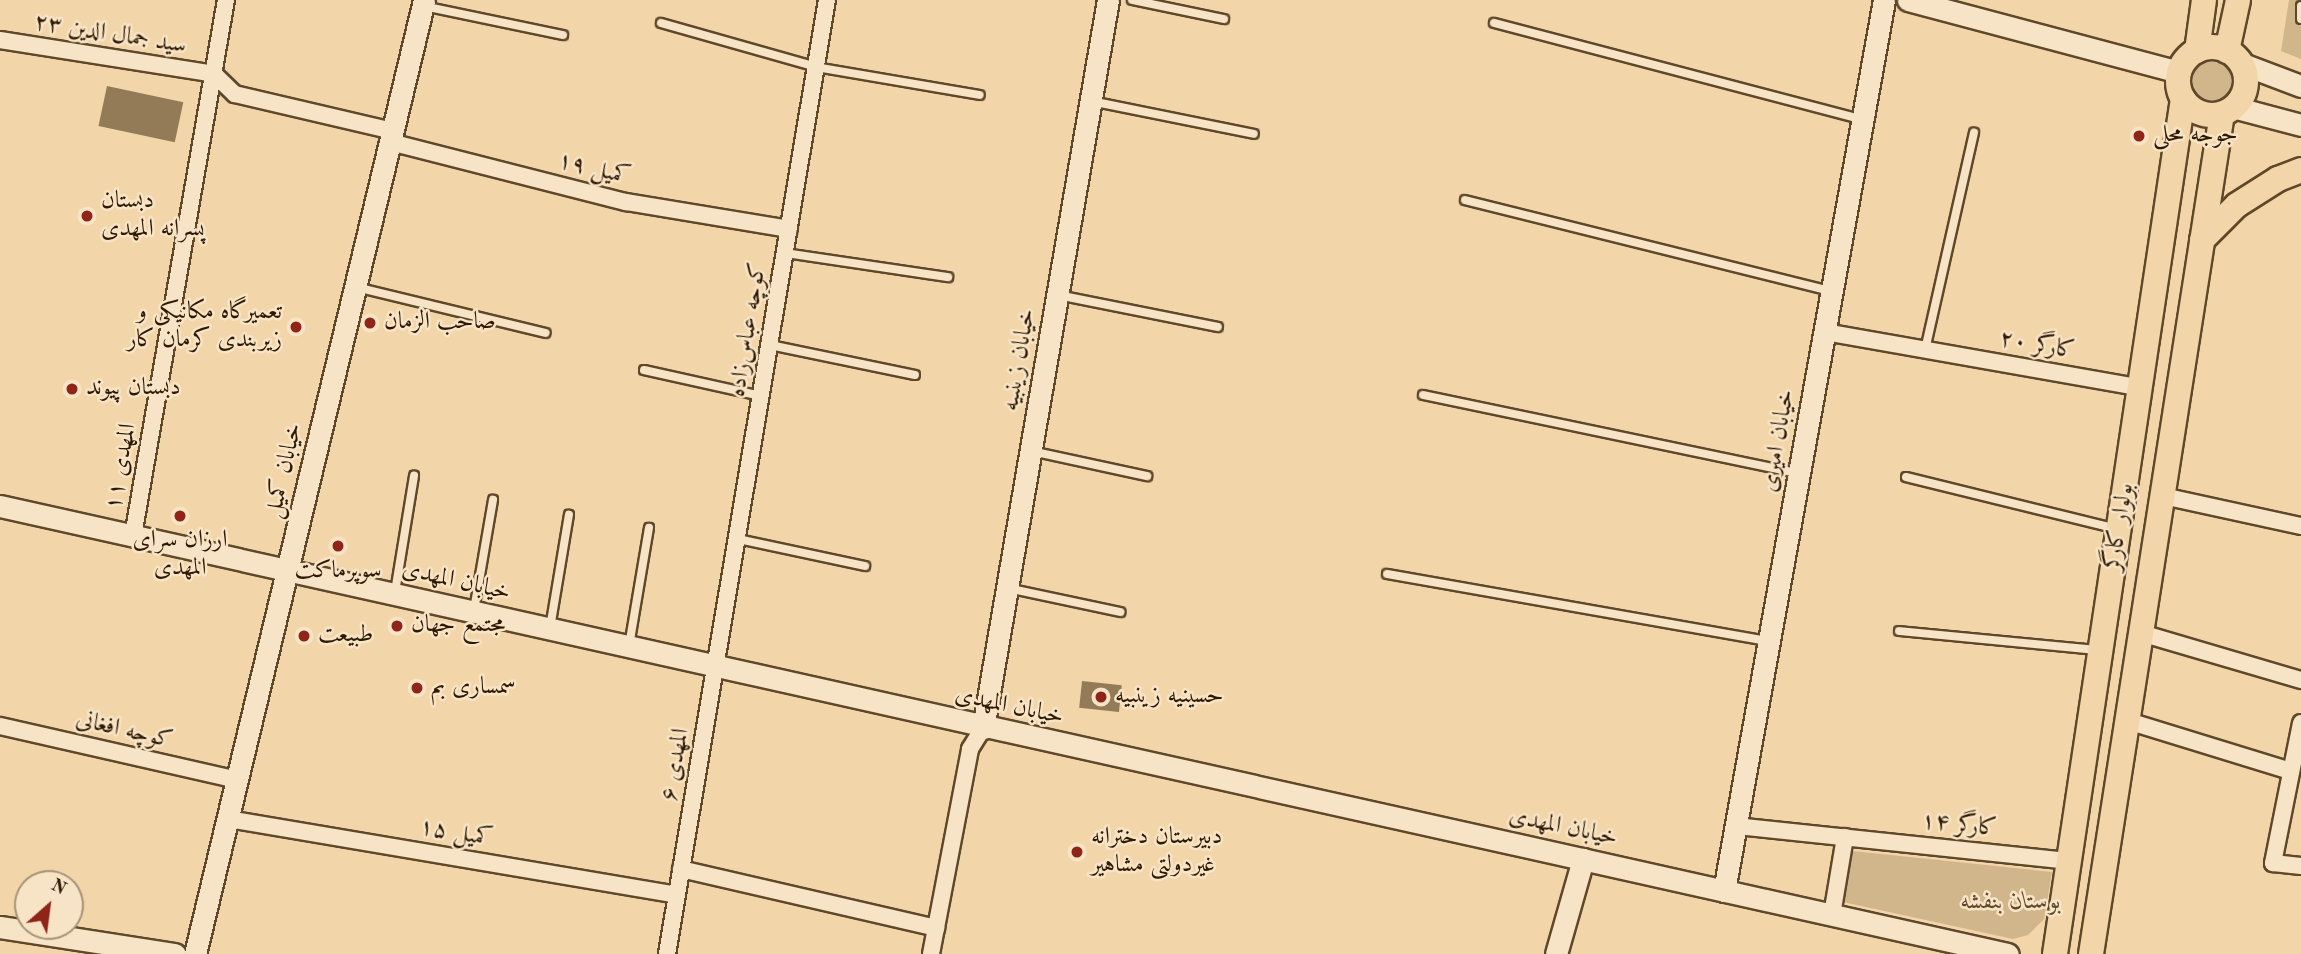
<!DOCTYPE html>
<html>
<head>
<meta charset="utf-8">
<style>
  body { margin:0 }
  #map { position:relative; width:2301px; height:954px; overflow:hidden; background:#f2d5a8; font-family:"Old Standard TT",Amiri,serif }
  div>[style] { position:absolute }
  .green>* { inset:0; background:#d1b58b }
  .round { border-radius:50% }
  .building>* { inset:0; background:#947b57; transform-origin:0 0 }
  .roads { filter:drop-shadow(2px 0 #5f482a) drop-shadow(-2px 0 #5f482a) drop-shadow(0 2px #5f482a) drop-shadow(0 -2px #5f482a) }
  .lane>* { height:8px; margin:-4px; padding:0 4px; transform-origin:4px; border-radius:4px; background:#f7e4c6 }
  .street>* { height:16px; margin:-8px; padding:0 8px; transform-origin:8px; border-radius:8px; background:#f7e4c6 }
  .secondary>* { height:21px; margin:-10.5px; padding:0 10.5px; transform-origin:10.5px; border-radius:10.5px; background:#f7e4c6 }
  .primary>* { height:24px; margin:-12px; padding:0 12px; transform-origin:12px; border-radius:12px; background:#f2d5a8 }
  .primary>.ring { margin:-12px; padding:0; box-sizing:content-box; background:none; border:24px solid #f2d5a8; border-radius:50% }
  .dots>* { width:19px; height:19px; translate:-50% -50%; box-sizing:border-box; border:4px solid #f7e4c6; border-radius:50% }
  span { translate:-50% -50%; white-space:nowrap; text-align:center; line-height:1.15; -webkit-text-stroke:5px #f7e4c6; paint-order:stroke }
  .street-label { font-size:24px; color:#2e1900 }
  .poi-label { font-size:24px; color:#2e1900 }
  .left { translate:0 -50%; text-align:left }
  .right { translate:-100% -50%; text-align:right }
  .park-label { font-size:24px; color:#5f482a; font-style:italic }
  .north { position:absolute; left:14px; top:870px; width:70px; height:70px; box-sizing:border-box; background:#f7e4c6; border:2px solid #a79377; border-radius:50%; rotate:28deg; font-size:19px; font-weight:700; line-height:28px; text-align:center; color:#2e1900 }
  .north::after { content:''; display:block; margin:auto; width:24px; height:32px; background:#8f2418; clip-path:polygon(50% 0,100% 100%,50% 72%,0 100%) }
</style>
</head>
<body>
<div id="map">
  <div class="green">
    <div style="clip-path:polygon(2289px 0,2301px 0,2301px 59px,2281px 51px)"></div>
    <div class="round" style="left:2192px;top:61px;width:40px;height:40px"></div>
    <div style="clip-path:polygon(1852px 851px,2052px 872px,2044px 919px,2028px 935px,2013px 939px,1843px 902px)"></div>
  </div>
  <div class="building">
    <div style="left:107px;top:86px;width:78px;height:41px;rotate:12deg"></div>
    <div style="left:1082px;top:681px;width:40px;height:27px;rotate:6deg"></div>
  </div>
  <div class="roads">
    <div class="lane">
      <div style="left:1132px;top:0;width:94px;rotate:11.7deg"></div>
      <div style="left:423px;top:6px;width:143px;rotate:11.7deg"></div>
      <div style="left:2301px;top:6px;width:13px;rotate:90deg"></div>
      <div style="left:661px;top:23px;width:161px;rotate:15.8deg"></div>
      <div style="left:816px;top:67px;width:166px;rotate:9.7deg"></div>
      <div style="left:1494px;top:23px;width:378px;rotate:14.7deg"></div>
      <div style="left:1091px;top:101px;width:166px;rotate:11.4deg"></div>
      <div style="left:1465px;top:200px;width:375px;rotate:14deg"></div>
      <div style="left:785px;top:253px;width:165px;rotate:8.4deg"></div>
      <div style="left:356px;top:287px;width:195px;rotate:13.6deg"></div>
      <div style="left:1058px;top:295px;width:163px;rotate:11.3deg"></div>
      <div style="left:770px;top:345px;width:148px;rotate:11.7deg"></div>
      <div style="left:1925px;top:350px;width:223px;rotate:-77.3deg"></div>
      <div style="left:644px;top:370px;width:120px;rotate:12.5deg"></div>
      <div style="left:1423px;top:395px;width:382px;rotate:11.8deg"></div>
      <div style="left:1031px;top:451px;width:119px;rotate:12.2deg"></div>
      <div style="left:1906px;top:477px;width:217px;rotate:13.8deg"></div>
      <div style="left:738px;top:539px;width:130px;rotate:12deg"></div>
      <div style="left:1387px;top:574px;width:385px;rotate:10deg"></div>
      <div style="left:1007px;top:588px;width:116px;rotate:12deg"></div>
      <div style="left:395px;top:592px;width:118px;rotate:-80.7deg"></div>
      <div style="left:474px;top:610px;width:112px;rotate:-80.2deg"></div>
      <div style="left:550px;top:628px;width:115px;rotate:-80.5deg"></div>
      <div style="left:1899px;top:631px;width:200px;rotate:5.5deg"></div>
      <div style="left:629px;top:646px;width:120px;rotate:-80.4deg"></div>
    </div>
    <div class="street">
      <div style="left:0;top:40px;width:217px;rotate:9deg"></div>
      <div style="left:214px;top:74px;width:29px;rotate:44deg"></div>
      <div style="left:235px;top:94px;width:162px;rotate:13.2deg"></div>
      <div style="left:390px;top:142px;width:244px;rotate:14.3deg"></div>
      <div style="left:626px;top:202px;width:165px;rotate:9.4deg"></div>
      <div style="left:1825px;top:332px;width:321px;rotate:10deg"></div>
      <div style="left:2163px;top:496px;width:141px;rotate:12.3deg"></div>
      <div style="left:133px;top:536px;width:544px;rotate:-80.16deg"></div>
      <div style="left:2141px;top:633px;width:167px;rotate:16.4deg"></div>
      <div style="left:2128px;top:721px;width:170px;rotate:17.1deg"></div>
      <div style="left:2301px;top:723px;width:143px;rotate:101.3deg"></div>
      <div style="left:2273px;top:863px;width:28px;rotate:6deg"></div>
      <div style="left:0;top:726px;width:243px;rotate:12.8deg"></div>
      <div style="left:228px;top:819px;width:455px;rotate:9.6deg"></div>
      <div style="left:1736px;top:826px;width:335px;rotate:6deg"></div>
      <div style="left:681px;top:869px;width:262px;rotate:13deg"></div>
      <div style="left:1832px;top:915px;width:79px;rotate:-80.5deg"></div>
      <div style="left:667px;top:954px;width:967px;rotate:-80.48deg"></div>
      <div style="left:931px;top:954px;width:209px;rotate:-79.2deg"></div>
      <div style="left:970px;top:749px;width:25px;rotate:-58deg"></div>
    </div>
    <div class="secondary">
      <div style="left:1908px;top:0;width:280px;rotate:14.9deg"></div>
      <div style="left:2240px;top:63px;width:65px;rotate:20.7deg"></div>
      <div style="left:2233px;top:107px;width:70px;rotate:14.8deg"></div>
      <div style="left:0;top:506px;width:2057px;rotate:12.58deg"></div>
      <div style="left:983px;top:728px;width:739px;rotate:-80.26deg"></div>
      <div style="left:1724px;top:891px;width:905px;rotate:-79.82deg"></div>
      <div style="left:0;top:927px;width:177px;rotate:8.8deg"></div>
      <div style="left:195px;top:954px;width:981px;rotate:-76.5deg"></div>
      <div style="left:1556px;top:954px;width:99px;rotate:-74.1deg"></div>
    </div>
    <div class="primary">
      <div class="ring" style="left:2178px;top:47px;width:44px;height:44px"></div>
      <div style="left:2197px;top:51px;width:51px;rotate:-82.2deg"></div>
      <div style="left:2227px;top:51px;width:52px;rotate:-77.8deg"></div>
      <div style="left:2202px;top:240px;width:49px;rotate:-45deg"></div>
      <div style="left:2237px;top:205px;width:49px;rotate:-32.4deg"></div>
      <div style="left:2278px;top:179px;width:25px;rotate:-21deg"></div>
      <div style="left:2055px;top:954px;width:865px;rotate:-81.49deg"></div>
      <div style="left:2091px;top:954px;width:850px;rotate:-81.14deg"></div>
    </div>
  </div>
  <div class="dots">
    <div style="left:2139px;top:136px;background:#8f2418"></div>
    <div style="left:87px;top:216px;background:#8f2418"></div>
    <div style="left:370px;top:323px;background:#8f2418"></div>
    <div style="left:296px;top:327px;background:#8f2418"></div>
    <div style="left:72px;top:389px;background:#8f2418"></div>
    <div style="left:180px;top:516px;background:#8f2418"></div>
    <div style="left:338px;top:546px;background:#8f2418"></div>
    <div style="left:397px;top:626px;background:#8f2418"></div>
    <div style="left:304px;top:636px;background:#8f2418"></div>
    <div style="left:417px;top:688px;background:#8f2418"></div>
    <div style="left:1101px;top:697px;background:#8f2418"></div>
    <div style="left:1077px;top:852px;background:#8f2418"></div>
  </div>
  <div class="street-label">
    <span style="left:110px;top:35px;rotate:9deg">سید جمال الدین ۲۳</span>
    <span style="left:594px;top:170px;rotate:14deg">کمیل ۱۹</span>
    <span style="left:749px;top:330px;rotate:-81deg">کوچه عباس‌زاده</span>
    <span style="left:2037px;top:346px;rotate:10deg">کارگر ۲۰</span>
    <span style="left:1020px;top:360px;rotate:-80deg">خیابان زینبیه</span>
    <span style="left:1779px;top:441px;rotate:-80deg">خیابان امیری</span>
    <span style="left:122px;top:467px;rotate:-80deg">المهدی ۱۱</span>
    <span style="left:285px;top:471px;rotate:-77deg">خیابان کمیل</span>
    <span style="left:2120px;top:527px;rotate:-81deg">بولوار کارگر</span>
    <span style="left:456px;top:582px;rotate:13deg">خیابان المهدی</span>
    <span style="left:1009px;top:707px;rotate:12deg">خیابان المهدی</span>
    <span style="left:124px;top:731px;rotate:13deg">کوچه افغانی</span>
    <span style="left:676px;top:765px;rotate:-80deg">المهدی ۶</span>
    <span style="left:1959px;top:826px;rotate:6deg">کارگر ۱۴</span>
    <span style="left:1563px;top:828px;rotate:12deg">خیابان المهدی</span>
    <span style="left:456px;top:834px;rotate:10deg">کمیل ۱۵</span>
  </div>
  <div class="poi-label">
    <span class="left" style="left:2153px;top:136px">جوجه محلی</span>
    <span class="left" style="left:101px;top:216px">دبستان<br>پسرانه المهدی</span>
    <span class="right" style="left:282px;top:327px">تعمیرگاه مکانیکی و<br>زیربندی کرمان کار</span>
    <span class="left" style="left:384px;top:323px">صاحب الزمان</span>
    <span class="left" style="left:86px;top:389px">دبستان پیوند</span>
    <span style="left:180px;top:555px">ارزان سرای<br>المهدی</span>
    <span style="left:338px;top:572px">سوپرماکت</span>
    <span class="left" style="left:411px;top:626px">مجتمع جهان</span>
    <span class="left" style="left:318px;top:636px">طبیعت</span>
    <span class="left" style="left:431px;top:688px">سمساری بم</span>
    <span class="left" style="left:1115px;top:697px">حسینیه زینبیه</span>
    <span class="left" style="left:1091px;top:852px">دبیرستان دخترانه<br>غیردولتی مشاهیر</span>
  </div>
  <div class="park-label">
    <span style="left:2011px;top:903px">بوستان بنفشه</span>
  </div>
  <div class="north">N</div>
</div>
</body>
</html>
